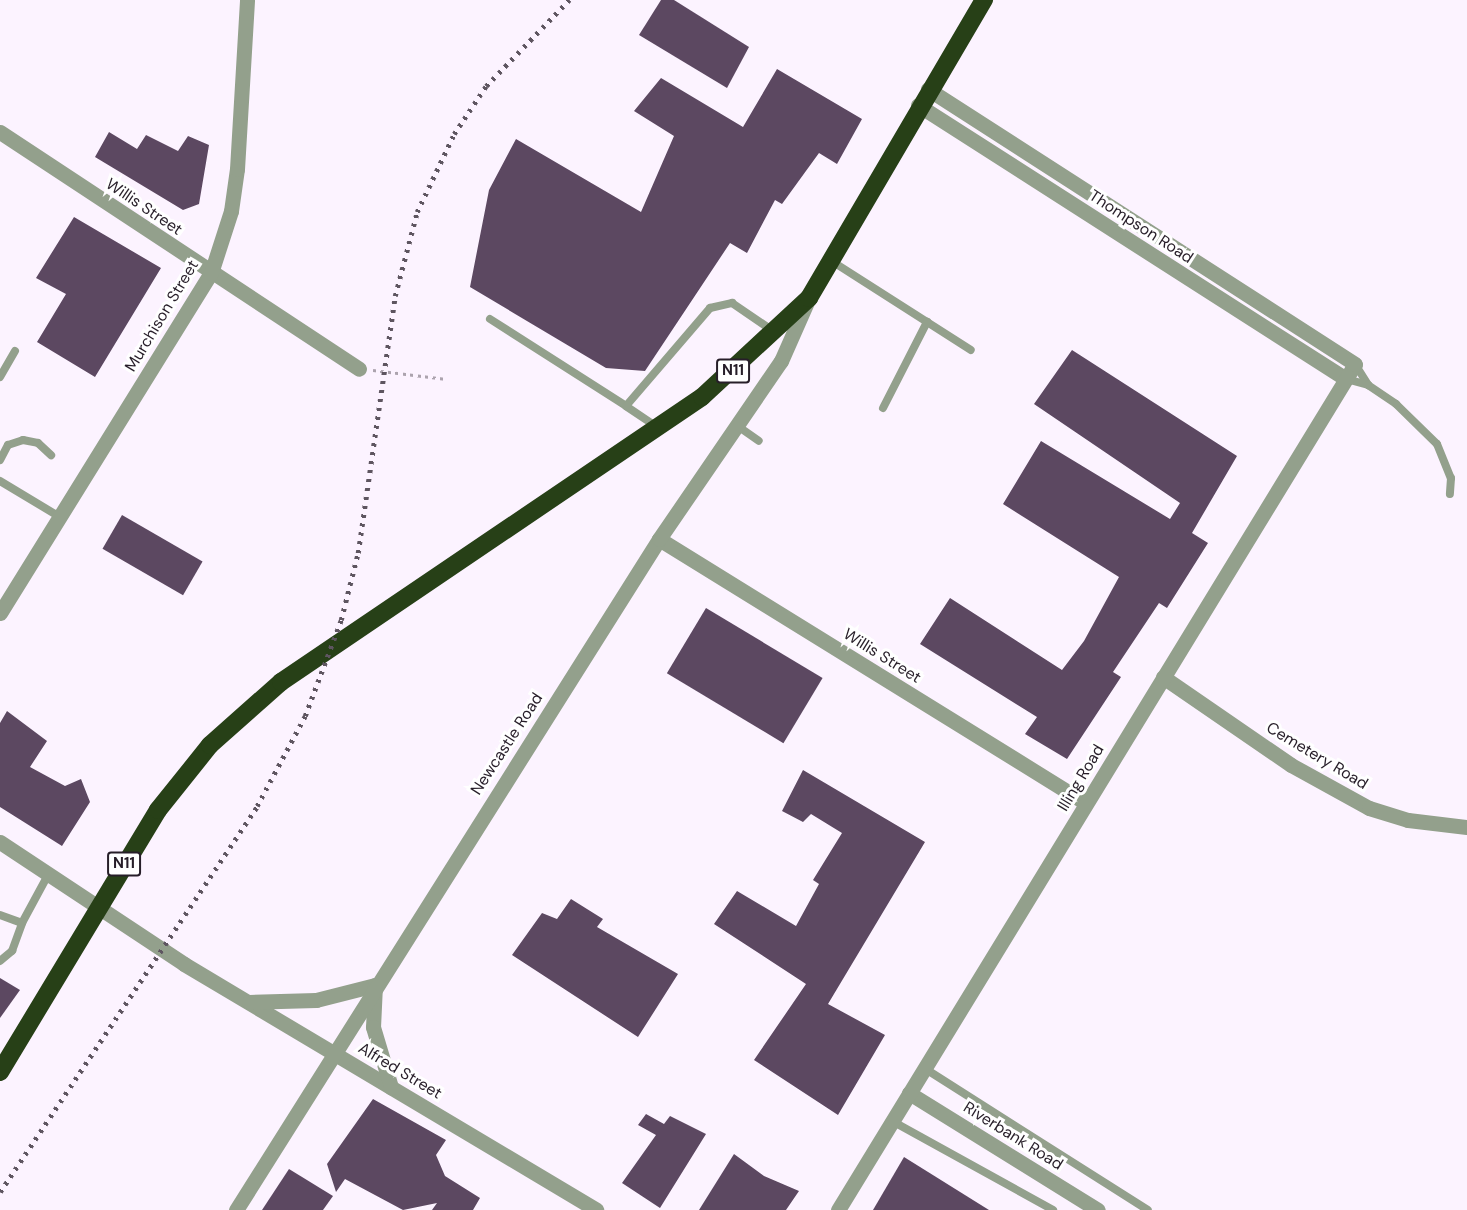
<!DOCTYPE html>
<html>
<head>
<meta charset="utf-8">
<style>
  body { margin:0 }
  #map { position:relative; width:1467px; height:1210px; overflow:hidden; background:#fcf3ff; font-family:"DM Sans",sans-serif }
  div>[style] { position:absolute }
  .building>* { inset:0; background:#5c4861; transform-origin:0 0 }
  .path>* { height:3px; margin-top:-1.5px; transform-origin:0; background:repeating-linear-gradient(90deg,#aca3ae 0 3px,transparent 0 7.5px) }
  .lane>* { height:8px; margin:-4px; padding:0 4px; transform-origin:4px; border-radius:4px; background:#93a08c }
  .street>* { height:15px; margin:-7.5px; padding:0 7.5px; transform-origin:7.5px; border-radius:7.5px; background:#93a08c }
  .highway>* { height:18px; margin:-9px; padding:0 9px; transform-origin:9px; border-radius:9px; background:#274017 }
  .rail>* { height:4.5px; margin-top:-2.25px; transform-origin:0; background:repeating-linear-gradient(90deg,#5e5560 0 3px,transparent 0 9px) }
  span { translate:-50% -50%; white-space:nowrap; text-align:center; line-height:1.15; -webkit-text-stroke:6px #fff; paint-order:stroke }
  .shield-label span { padding:2px 4px; background:#fff; border:2px solid; border-radius:4px; -webkit-text-stroke-width:0 }
  .shield-label { font-size:15px; color:#271e29; font-weight:700 }
  .street-label { font-size:16px; color:#271e29 }
</style>
</head>
<body>
<div id="map">
  <div class="building">
    <div style="clip-path:polygon(661px 0,674px 0,749px 47px,727px 88px,639px 35px)"></div>
    <div style="clip-path:polygon(777px 69px,862px 119px,837px 164px,819px 153px,782px 204px,775px 200px,747px 253px,730px 243px,645px 371px,606px 368px,470px 287px,489px 190px,516px 139px,641px 212px,674px 136px,634px 111px,661px 78px,743px 127px)"></div>
    <div style="clip-path:polygon(109px 132px,137px 149px,146px 135px,178px 151px,188px 136px,209px 145px,199px 204px,183px 210px,95px 157px)"></div>
    <div style="clip-path:polygon(74px 217px,161px 268px,95px 377px,37px 342px,66px 294px,36px 278px)"></div>
    <div style="clip-path:polygon(1072px 350px,1237px 456px,1192px 533px,1208px 543px,1167px 608px,1159px 603px,1113px 672px,1121px 677px,1067px 759px,1025px 734px,1037px 717px,920px 644px,950px 598px,1062px 670px,1084px 641px,1119px 577px,1003px 504px,1041px 441px,1170px 519px,1180px 503px,1034px 404px)"></div>
    <div style="left:122px;top:515px;width:93px;height:39px;rotate:30deg"></div>
    <div style="left:706px;top:608px;width:136px;height:76px;rotate:31deg"></div>
    <div style="clip-path:polygon(7px 711px,47px 741px,30px 767px,65px 786px,81px 779px,90px 802px,62px 846px,0 807px,0 723px)"></div>
    <div style="clip-path:polygon(803px 770px,925px 842px,828px 1004px,885px 1035px,838px 1115px,754px 1060px,806px 984px,714px 924px,737px 891px,796px 926px,819px 884px,813px 880px,842px 833px,811px 814px,803px 822px,782px 811px)"></div>
    <div style="clip-path:polygon(571px 899px,603px 919px,597px 927px,678px 974px,638px 1037px,512px 955px,542px 913px,557px 919px)"></div>
    <div style="clip-path:polygon(0 978px,20px 990px,0 1018px)"></div>
    <div style="clip-path:polygon(373px 1099px,446px 1140px,436px 1155px,445px 1176px,480px 1198px,473px 1210px,432px 1210px,437px 1203px,403px 1210px,345px 1179px,336px 1192px,327px 1164px)"></div>
    <div style="clip-path:polygon(646px 1114px,664px 1124px,670px 1116px,706px 1134px,660px 1208px,622px 1183px,656px 1135px,638px 1125px)"></div>
    <div style="clip-path:polygon(734px 1154px,764px 1176px,799px 1191px,786px 1210px,699px 1210px)"></div>
    <div style="clip-path:polygon(904px 1157px,989px 1210px,873px 1210px)"></div>
    <div style="clip-path:polygon(289px 1169px,333px 1196px,323px 1210px,262px 1210px)"></div>
  </div>
  <div class="path">
    <div style="left:373px;top:370px;width:74px;rotate:7deg"></div>
  </div>
  <div class="lane">
    <div style="left:830px;top:260px;width:167px;rotate:32.6deg"></div>
    <div style="left:490px;top:319px;width:161px;rotate:32.6deg"></div>
    <div style="left:1355px;top:364px;width:25px;rotate:58deg"></div>
    <div style="left:0;top:377px;width:30px;rotate:-60deg"></div>
    <div style="left:1346px;top:379px;width:23px;rotate:15deg"></div>
    <div style="left:1368px;top:385px;width:34px;rotate:34deg"></div>
    <div style="left:1396px;top:404px;width:57px;rotate:44.3deg"></div>
    <div style="left:1437px;top:444px;width:37px;rotate:68deg"></div>
    <div style="left:1451px;top:478px;width:16px;rotate:94deg"></div>
    <div style="left:883px;top:408px;width:97px;rotate:-62.9deg"></div>
    <div style="left:657px;top:427px;width:37px;rotate:-146deg"></div>
    <div style="left:626px;top:406px;width:129px;rotate:-49.4deg"></div>
    <div style="left:710px;top:308px;width:23px;rotate:-13deg"></div>
    <div style="left:732px;top:303px;width:50px;rotate:34.3deg"></div>
    <div style="left:739px;top:427px;width:24px;rotate:35deg"></div>
    <div style="left:0;top:460px;width:17px;rotate:-62deg"></div>
    <div style="left:8px;top:445px;width:16px;rotate:-18deg"></div>
    <div style="left:23px;top:440px;width:15px;rotate:11deg"></div>
    <div style="left:38px;top:443px;width:18px;rotate:43deg"></div>
    <div style="left:0;top:481px;width:70px;rotate:31deg"></div>
    <div style="left:0;top:915px;width:23px;rotate:20deg"></div>
    <div style="left:22px;top:923px;width:57px;rotate:-61.6deg"></div>
    <div style="left:0;top:961px;width:16px;rotate:-40deg"></div>
    <div style="left:12px;top:951px;width:30px;rotate:-70deg"></div>
    <div style="left:924px;top:1068px;width:265px;rotate:32.4deg"></div>
    <div style="left:892px;top:1121px;width:184px;rotate:28.9deg"></div>
  </div>
  <div class="street">
    <div style="left:918px;top:105px;width:508px;rotate:32.63deg"></div>
    <div style="left:0;top:132px;width:430px;rotate:33.4deg"></div>
    <div style="left:659px;top:539px;width:502px;rotate:31.73deg"></div>
    <div style="left:0;top:613px;width:400px;rotate:-58.2deg"></div>
    <div style="left:211px;top:273px;width:65px;rotate:-72.1deg"></div>
    <div style="left:231px;top:211px;width:42px;rotate:-81.9deg"></div>
    <div style="left:237px;top:169px;width:169px;rotate:-86.6deg"></div>
    <div style="left:1163px;top:677px;width:155px;rotate:34.5deg"></div>
    <div style="left:1291px;top:765px;width:89px;rotate:28.9deg"></div>
    <div style="left:1369px;top:808px;width:41px;rotate:17.1deg"></div>
    <div style="left:1408px;top:820px;width:59px;rotate:6.8deg"></div>
    <div style="left:0;top:842px;width:221px;rotate:33.5deg"></div>
    <div style="left:184px;top:964px;width:480px;rotate:30.8deg"></div>
    <div style="left:249px;top:1002px;width:67px;rotate:-1.7deg"></div>
    <div style="left:316px;top:1000px;width:61px;rotate:-14.3deg"></div>
    <div style="left:375px;top:985px;width:42px;rotate:92.7deg"></div>
    <div style="left:373px;top:1027px;width:63px;rotate:73.3deg"></div>
    <div style="left:909px;top:1093px;width:222px;rotate:31.8deg"></div>
    <div style="left:236px;top:1210px;width:793px;rotate:-57.77deg"></div>
    <div style="left:659px;top:539px;width:216px;rotate:-55.6deg"></div>
    <div style="left:781px;top:361px;width:64px;rotate:-66.2deg"></div>
    <div style="left:838px;top:1210px;width:991px;rotate:-58.57deg"></div>
    <div style="left:1355px;top:364px;width:508px;rotate:-147.22deg"></div>
  </div>
  <div class="highway">
    <div style="left:0;top:1072px;width:306px;rotate:-58.9deg"></div>
    <div style="left:158px;top:810px;width:83px;rotate:-51.3deg"></div>
    <div style="left:210px;top:745px;width:95px;rotate:-41.6deg"></div>
    <div style="left:281px;top:682px;width:508px;rotate:-34.1deg"></div>
    <div style="left:702px;top:397px;width:146px;rotate:-42.8deg"></div>
    <div style="left:809px;top:298px;width:346px;rotate:-59.6deg"></div>
  </div>
  <div class="rail">
    <div style="left:0;top:1192px;width:464px;rotate:-56.3deg"></div>
    <div style="left:257px;top:806px;width:102px;rotate:-61.9deg"></div>
    <div style="left:305px;top:716px;width:103px;rotate:-69.4deg"></div>
    <div style="left:341px;top:620px;width:69px;rotate:-75.8deg"></div>
    <div style="left:358px;top:553px;width:260px;rotate:-81.8deg"></div>
    <div style="left:395px;top:296px;width:87px;rotate:-75.3deg"></div>
    <div style="left:417px;top:212px;width:86px;rotate:-64.6deg"></div>
    <div style="left:454px;top:134px;width:58px;rotate:-56.3deg"></div>
    <div style="left:486px;top:86px;width:120px;rotate:-46deg"></div>
  </div>
  <div class="shield-label">
    <span style="left:733px;top:371px">N11</span>
    <span style="left:124px;top:864px">N11</span>
  </div>
  <div class="street-label">
    <span style="left:144px;top:207px;rotate:34deg">Willis Street</span>
    <span style="left:1141px;top:227px;rotate:33deg">Thompson Road</span>
    <span style="left:162px;top:316px;rotate:-59deg">Murchison Street</span>
    <span style="left:882px;top:656px;rotate:32deg">Willis Street</span>
    <span style="left:507px;top:744px;rotate:-57deg">Newcastle Road</span>
    <span style="left:1317px;top:756px;rotate:31deg">Cemetery Road</span>
    <span style="left:1081px;top:778px;rotate:-59deg">Illing Road</span>
    <span style="left:400px;top:1071px;rotate:31deg">Alfred Street</span>
    <span style="left:1013px;top:1136px;rotate:32deg">Riverbank Road</span>
  </div>
</div>
</body>
</html>
